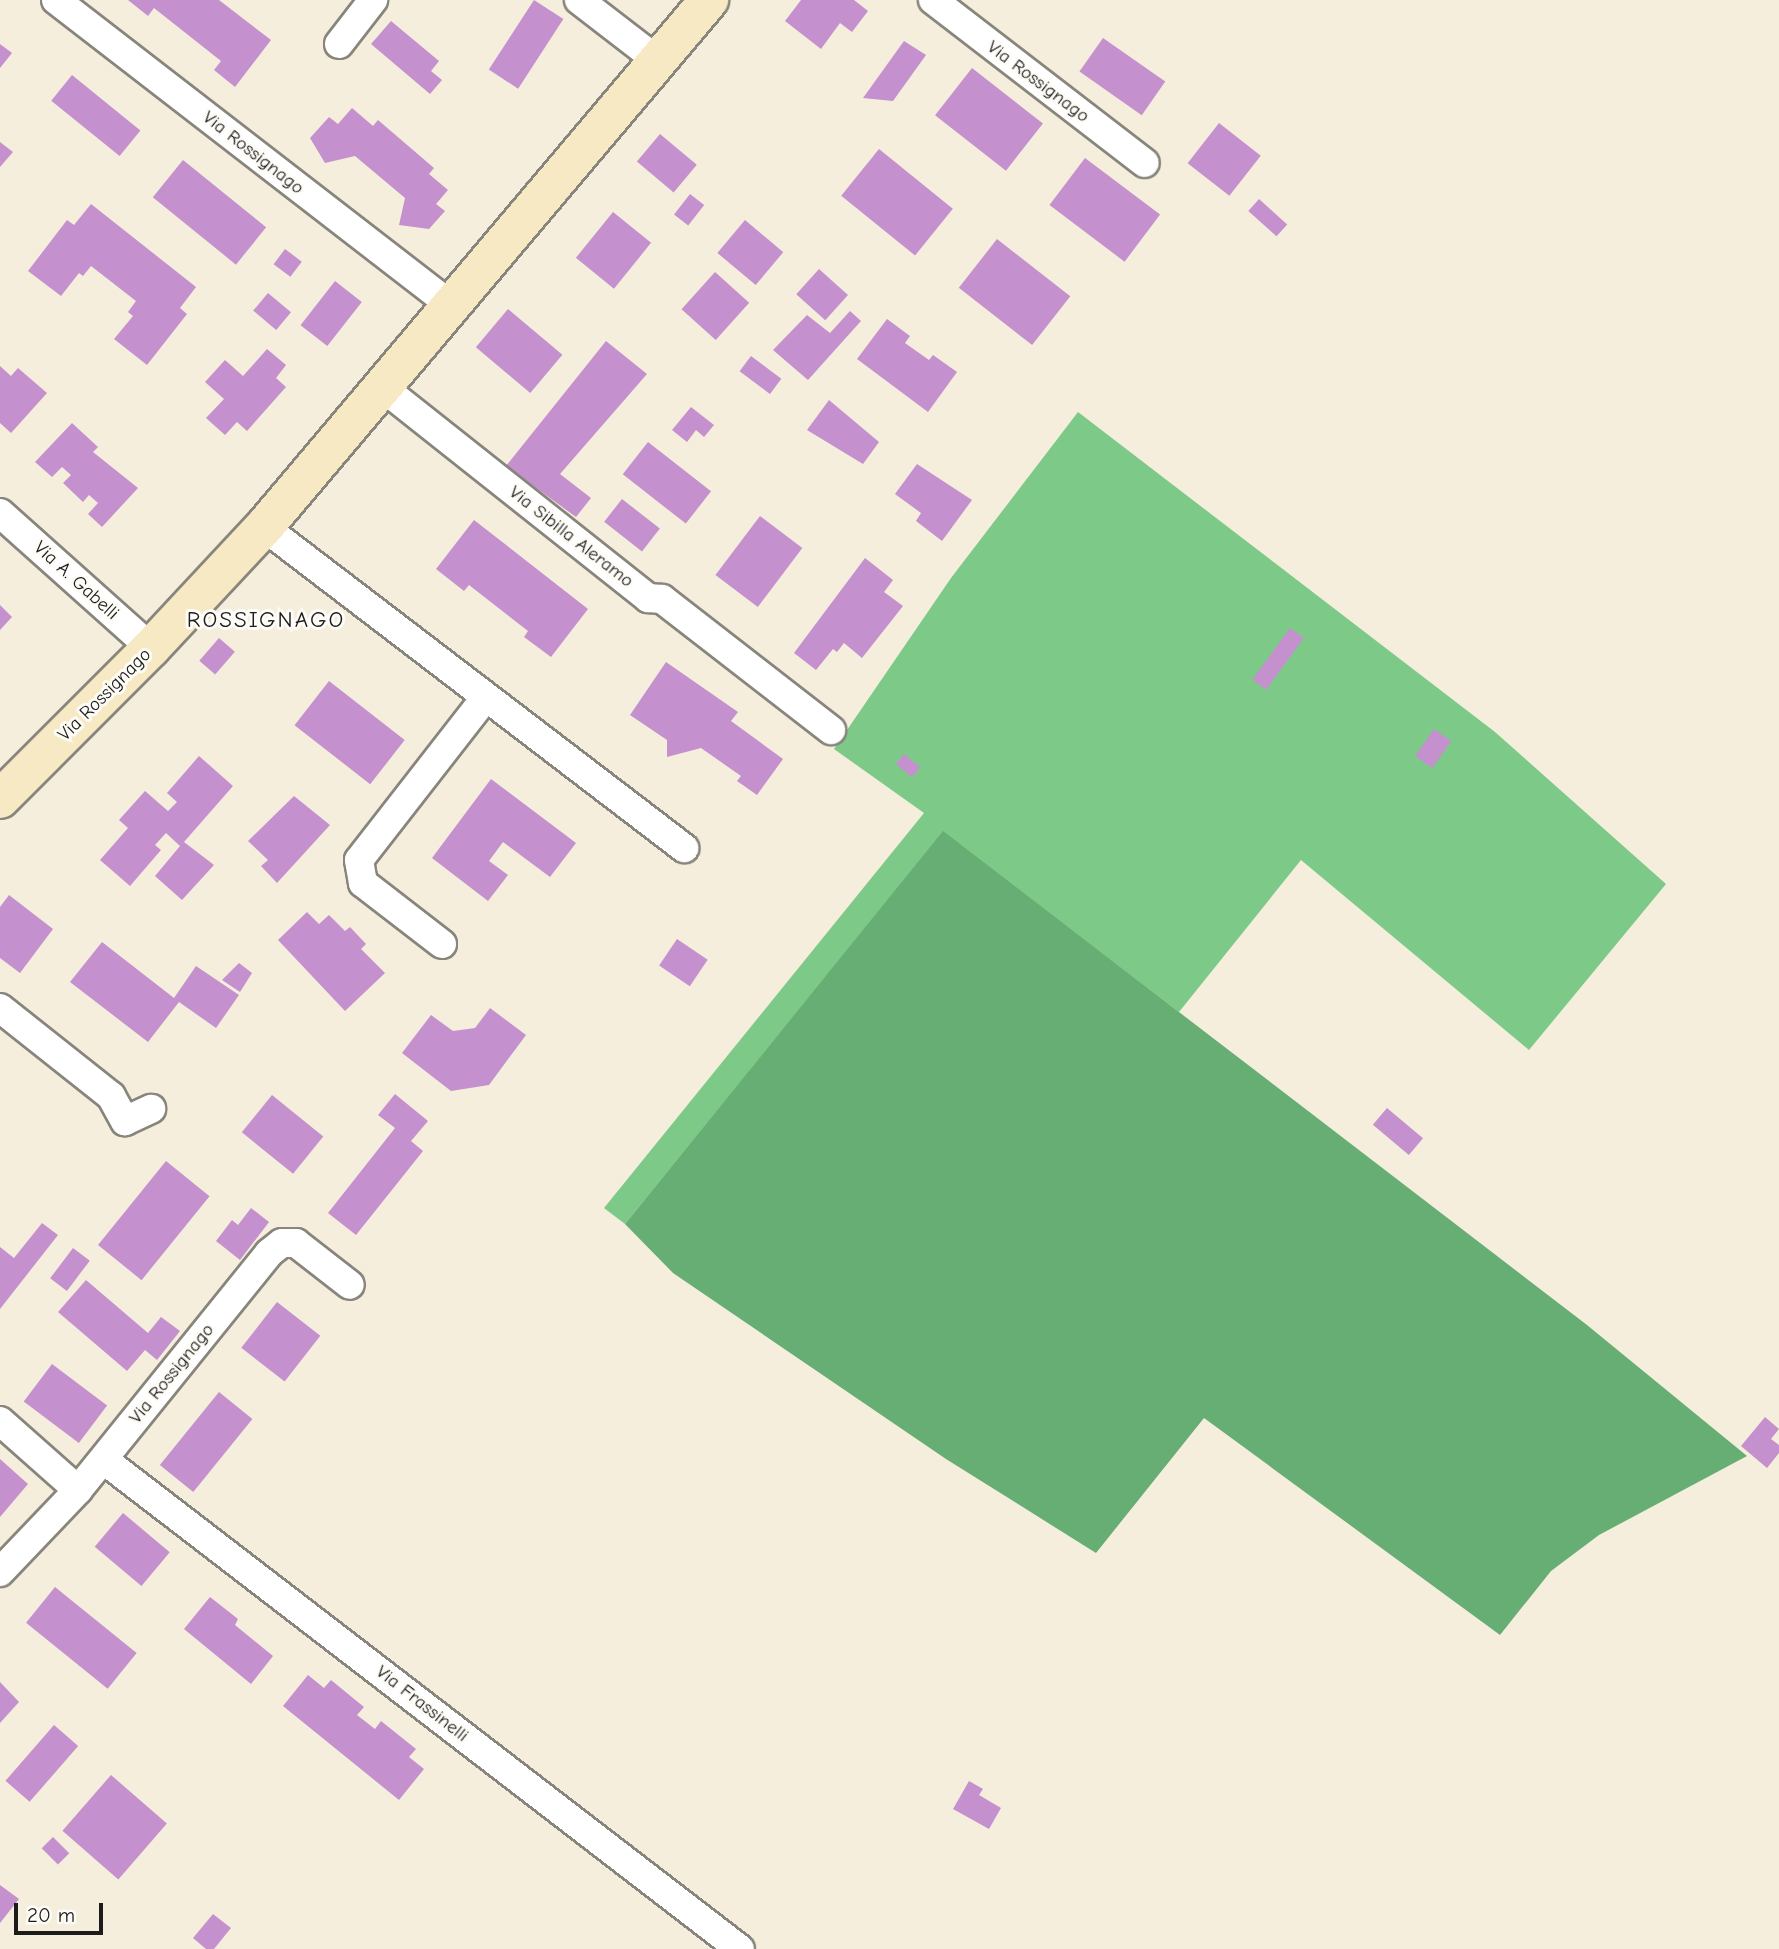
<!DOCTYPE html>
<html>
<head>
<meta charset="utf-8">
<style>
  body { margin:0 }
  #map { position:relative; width:1779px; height:1949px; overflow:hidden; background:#f5eedc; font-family:"Comic Neue",sans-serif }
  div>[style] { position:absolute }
  .green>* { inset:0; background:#7dca88 }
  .forest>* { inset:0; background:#66ae74 }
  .building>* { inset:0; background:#c490ce; transform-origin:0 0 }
  .roads { filter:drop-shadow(2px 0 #88857c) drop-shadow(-2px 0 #88857c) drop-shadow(0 2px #88857c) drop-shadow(0 -2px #88857c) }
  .street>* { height:28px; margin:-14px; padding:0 14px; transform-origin:14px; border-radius:14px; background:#fff }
  .secondary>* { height:38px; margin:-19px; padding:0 19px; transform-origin:19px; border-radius:19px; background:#f6e9c3 }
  span { translate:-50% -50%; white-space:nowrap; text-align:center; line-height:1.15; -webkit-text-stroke:6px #fdfcf7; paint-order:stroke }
  .street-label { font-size:19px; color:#1c1c1c }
  .quarter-label { font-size:23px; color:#1c1c1c; letter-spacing:2px }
  .scale { position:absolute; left:14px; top:1903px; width:89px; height:32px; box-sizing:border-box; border:4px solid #1c1c1c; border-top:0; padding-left:9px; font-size:21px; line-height:24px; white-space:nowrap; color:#1c1c1c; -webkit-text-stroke:5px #fdfcf7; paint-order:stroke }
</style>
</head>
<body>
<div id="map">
  <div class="green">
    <div style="clip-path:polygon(1078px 412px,1495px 732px,1666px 884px,1529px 1050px,1301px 860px,1179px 1012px,943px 832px,625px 1224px,604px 1208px,924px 813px,834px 749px,951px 578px)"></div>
  </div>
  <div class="forest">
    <div style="clip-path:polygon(943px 831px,1587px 1325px,1747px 1456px,1599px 1535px,1551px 1571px,1500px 1635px,1204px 1418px,1096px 1553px,946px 1459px,673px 1273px,625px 1224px)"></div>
  </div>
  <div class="building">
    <div style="clip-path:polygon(128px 0,219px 0,271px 40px,235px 87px,214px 70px,221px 61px,154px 8px,148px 16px)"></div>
    <div style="left:534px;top:0;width:35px;height:83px;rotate:33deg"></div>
    <div style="clip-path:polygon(801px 0,854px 0,868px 11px,852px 32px,840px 23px,821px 49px,785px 21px)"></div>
    <div style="clip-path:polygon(391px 21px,439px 61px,431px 71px,442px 80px,430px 94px,371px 44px)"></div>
    <div style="left:1103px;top:38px;width:76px;height:41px;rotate:35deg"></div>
    <div style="clip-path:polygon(904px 41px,926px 55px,893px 101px,863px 98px)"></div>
    <div style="clip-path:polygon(0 44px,12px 53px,0 68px)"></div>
    <div style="left:972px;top:68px;width:90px;height:60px;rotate:38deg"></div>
    <div style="left:72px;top:75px;width:88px;height:33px;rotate:39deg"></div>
    <div style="clip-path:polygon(352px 108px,373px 126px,378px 120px,434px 168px,429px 174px,448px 190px,436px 204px,445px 211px,429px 229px,399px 225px,405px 198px,355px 156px,325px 163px,310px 138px,329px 117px,338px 124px)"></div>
    <div style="left:1219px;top:123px;width:53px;height:51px;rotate:38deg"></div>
    <div style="left:660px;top:134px;width:48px;height:36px;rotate:40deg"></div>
    <div style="clip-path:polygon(0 142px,13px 152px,0 167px)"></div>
    <div style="left:879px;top:149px;width:95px;height:60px;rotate:39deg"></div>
    <div style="left:1085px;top:158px;width:94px;height:59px;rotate:37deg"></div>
    <div style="left:183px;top:160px;width:107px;height:48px;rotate:39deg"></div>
    <div style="left:690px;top:194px;width:18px;height:26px;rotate:38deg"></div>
    <div style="left:1259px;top:199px;width:38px;height:16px;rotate:42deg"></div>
    <div style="clip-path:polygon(91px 204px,196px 287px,180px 308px,187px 314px,147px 365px,114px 339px,133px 316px,128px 312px,136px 301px,91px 266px,83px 276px,79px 273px,61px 296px,28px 271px,67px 220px,74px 225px)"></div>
    <div style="left:613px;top:212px;width:49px;height:59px;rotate:39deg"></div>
    <div style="left:745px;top:220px;width:50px;height:43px;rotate:40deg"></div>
    <div style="left:997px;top:239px;width:93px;height:62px;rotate:38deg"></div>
    <div style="left:285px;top:249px;width:21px;height:19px;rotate:37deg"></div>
    <div style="left:819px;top:269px;width:39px;height:34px;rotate:42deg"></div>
    <div style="left:715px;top:272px;width:46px;height:50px;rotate:42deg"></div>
    <div style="left:335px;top:281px;width:34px;height:56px;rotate:38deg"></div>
    <div style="left:268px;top:293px;width:30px;height:23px;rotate:40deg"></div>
    <div style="left:508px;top:309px;width:71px;height:50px;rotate:40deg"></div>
    <div style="clip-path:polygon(850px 311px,861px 321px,808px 380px,773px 350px,807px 315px,830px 333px)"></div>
    <div style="clip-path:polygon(887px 319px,910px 336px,905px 343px,929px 360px,933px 355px,957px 372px,928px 412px,857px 359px)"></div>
    <div style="clip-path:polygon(606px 341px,647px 374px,560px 474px,591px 498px,576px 517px,506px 466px)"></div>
    <div style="clip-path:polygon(267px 349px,286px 365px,276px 378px,286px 387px,247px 431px,237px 422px,225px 435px,206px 418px,224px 399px,205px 382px,225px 360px,243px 376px)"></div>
    <div style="left:751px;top:356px;width:38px;height:19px;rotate:37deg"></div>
    <div style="clip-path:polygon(0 366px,11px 376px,18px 368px,47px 393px,11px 433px,0 423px)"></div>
    <div style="clip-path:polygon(829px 400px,879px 442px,863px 464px,807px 430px)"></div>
    <div style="clip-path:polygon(691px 407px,714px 425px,704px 437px,696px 430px,687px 442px,672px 430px)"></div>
    <div style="clip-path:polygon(72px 423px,98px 447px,93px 452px,138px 488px,102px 527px,88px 514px,98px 503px,89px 495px,83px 502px,63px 483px,71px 475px,62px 467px,52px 477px,35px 462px)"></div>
    <div style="left:648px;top:442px;width:80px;height:41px;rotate:38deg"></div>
    <div style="clip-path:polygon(917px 464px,972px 500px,942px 541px,916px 521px,921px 513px,895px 494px)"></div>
    <div style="left:622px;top:499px;width:48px;height:29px;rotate:38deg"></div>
    <div style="left:760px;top:516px;width:53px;height:74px;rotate:37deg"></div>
    <div style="clip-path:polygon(474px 520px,588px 609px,551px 657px,524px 637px,528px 631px,469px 585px,464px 591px,436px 569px)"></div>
    <div style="clip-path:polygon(865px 558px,893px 580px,884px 592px,903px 606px,862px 658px,844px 643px,837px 652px,833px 649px,816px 670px,794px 653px)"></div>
    <div style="clip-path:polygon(0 605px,12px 617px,0 630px)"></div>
    <div style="left:1290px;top:628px;width:17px;height:64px;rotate:36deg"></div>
    <div style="left:219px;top:638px;width:21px;height:30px;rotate:41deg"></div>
    <div style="clip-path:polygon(666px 662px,738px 712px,731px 721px,783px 759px,757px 795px,737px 781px,741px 776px,701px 748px,667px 757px,667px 740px,630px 715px)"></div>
    <div style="left:329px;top:681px;width:96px;height:56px;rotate:38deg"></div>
    <div style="left:1434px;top:729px;width:21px;height:33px;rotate:35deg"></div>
    <div style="left:904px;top:754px;width:21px;height:13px;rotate:39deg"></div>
    <div style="clip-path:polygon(199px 756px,233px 786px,184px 842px,214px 865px,182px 900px,155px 876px,180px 846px,166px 833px,155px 845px,161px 850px,130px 886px,100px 860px,128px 828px,119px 820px,145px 791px,168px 811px,177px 802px,167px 793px)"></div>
    <div style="clip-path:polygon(491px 779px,576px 843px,550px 877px,503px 842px,489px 861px,508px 875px,488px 901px,432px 858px)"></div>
    <div style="clip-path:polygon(294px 796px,330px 825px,277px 883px,261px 866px,268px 860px,248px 841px)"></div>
    <div style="clip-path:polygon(9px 895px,53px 929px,20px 973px,0 958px,0 907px)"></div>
    <div style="clip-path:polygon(307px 912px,319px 924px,329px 915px,345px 931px,350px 927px,366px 944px,361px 949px,385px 973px,345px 1011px,278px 940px)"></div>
    <div style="left:677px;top:939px;width:37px;height:32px;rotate:34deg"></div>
    <div style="clip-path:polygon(102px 942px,174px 998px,196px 966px,239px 995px,216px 1028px,179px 1002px,148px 1042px,70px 982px)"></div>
    <div style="clip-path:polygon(239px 963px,252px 973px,240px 992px,222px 980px)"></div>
    <div style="clip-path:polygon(490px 1008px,526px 1035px,489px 1085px,451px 1091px,402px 1053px,431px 1015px,453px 1031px,475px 1028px)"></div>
    <div style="clip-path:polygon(395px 1094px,428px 1121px,411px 1141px,423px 1151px,356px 1235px,328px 1213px,395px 1128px,378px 1115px)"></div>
    <div style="left:272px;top:1095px;width:66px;height:48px;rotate:39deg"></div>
    <div style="left:1387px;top:1108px;width:47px;height:22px;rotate:40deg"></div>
    <div style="left:166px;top:1161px;width:56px;height:108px;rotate:39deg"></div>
    <div style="clip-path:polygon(251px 1208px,269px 1222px,240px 1260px,216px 1241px,232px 1220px,238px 1225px)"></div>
    <div style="clip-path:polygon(42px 1223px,58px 1235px,0 1309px,0 1247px,14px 1258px)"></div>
    <div style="left:73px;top:1248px;width:21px;height:38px;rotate:37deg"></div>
    <div style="clip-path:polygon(86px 1280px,148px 1333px,161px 1317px,180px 1331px,157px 1360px,145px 1350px,127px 1371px,58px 1312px)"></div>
    <div style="left:277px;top:1302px;width:55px;height:58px;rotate:38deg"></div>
    <div style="left:52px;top:1364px;width:69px;height:47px;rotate:37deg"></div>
    <div style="left:219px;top:1392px;width:43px;height:94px;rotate:39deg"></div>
    <div style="clip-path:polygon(1765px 1417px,1779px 1429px,1771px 1439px,1779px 1445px,1779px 1453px,1767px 1468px,1741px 1446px)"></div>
    <div style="clip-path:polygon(0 1459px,28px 1484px,0 1517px)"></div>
    <div style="left:123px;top:1513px;width:61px;height:44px;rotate:40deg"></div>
    <div style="left:55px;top:1587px;width:105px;height:46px;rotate:39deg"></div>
    <div style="clip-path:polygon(210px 1597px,238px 1619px,235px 1625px,273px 1656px,251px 1684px,184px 1629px)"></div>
    <div style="clip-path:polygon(308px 1675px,324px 1688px,331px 1680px,364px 1707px,357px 1715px,375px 1729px,381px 1721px,416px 1749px,409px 1757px,424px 1769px,399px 1800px,283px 1706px)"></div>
    <div style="clip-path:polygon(0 1682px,19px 1702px,0 1723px)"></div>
    <div style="left:54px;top:1725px;width:32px;height:74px;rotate:41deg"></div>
    <div style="left:111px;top:1775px;width:74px;height:74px;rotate:41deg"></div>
    <div style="clip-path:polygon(969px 1781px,983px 1789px,979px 1795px,1001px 1808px,989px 1829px,953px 1809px)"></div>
    <div style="left:53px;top:1837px;width:23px;height:16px;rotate:45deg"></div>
    <div style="clip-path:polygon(0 1885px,19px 1899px,0 1923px)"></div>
    <div style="clip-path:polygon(213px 1914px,231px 1928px,214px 1949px,206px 1949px,193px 1938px)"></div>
  </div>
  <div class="roads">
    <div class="street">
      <div style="left:56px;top:0;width:498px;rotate:37.7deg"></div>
      <div style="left:579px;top:0;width:98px;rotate:37.6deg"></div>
      <div style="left:933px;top:0;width:267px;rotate:37.6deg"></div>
      <div style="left:339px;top:44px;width:56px;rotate:-52.3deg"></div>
      <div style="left:382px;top:387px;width:340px;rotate:38.4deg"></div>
      <div style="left:648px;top:598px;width:14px;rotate:4deg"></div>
      <div style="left:662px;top:599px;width:214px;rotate:37.8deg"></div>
      <div style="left:0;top:513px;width:203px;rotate:41.8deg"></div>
      <div style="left:264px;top:527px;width:529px;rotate:37.39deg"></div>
      <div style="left:442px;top:944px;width:100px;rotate:-142.3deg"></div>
      <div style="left:363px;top:883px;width:23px;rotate:-100deg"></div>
      <div style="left:359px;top:860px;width:205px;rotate:-52.1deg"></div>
      <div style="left:0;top:1008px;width:142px;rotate:38.4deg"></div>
      <div style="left:111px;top:1096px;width:29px;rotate:61deg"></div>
      <div style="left:125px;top:1121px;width:29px;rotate:-25deg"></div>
      <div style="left:0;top:1421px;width:104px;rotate:41.5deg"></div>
      <div style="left:78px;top:1490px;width:304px;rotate:-51.1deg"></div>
      <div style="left:269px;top:1253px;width:16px;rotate:-38deg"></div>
      <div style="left:282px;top:1243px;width:14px"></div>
      <div style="left:296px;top:1243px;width:68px;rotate:37.9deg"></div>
      <div style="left:104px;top:1460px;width:802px;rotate:37.56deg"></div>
      <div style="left:0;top:1572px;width:113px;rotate:-46.4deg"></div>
    </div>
    <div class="secondary">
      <div style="left:0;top:799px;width:214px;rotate:-45deg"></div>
      <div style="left:151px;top:648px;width:166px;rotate:-47deg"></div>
      <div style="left:264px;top:527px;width:690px;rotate:-49.82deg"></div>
    </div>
  </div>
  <div class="street-label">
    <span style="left:1038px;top:82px;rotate:37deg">Via Rossignago</span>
    <span style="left:253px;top:153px;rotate:38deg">Via Rossignago</span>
    <span style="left:571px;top:537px;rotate:38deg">Via Sibilla Aleramo</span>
    <span style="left:76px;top:581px;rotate:42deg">Via A. Gabelli</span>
    <span style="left:105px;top:695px;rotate:-45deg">Via Rossignago</span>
    <span style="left:172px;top:1374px;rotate:-51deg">Via Rossignago</span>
    <span style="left:422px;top:1704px;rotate:38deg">Via Frassinelli</span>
  </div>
  <div class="quarter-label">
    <span style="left:266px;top:620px">ROSSIGNAGO</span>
  </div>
  <div class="scale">20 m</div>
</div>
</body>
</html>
